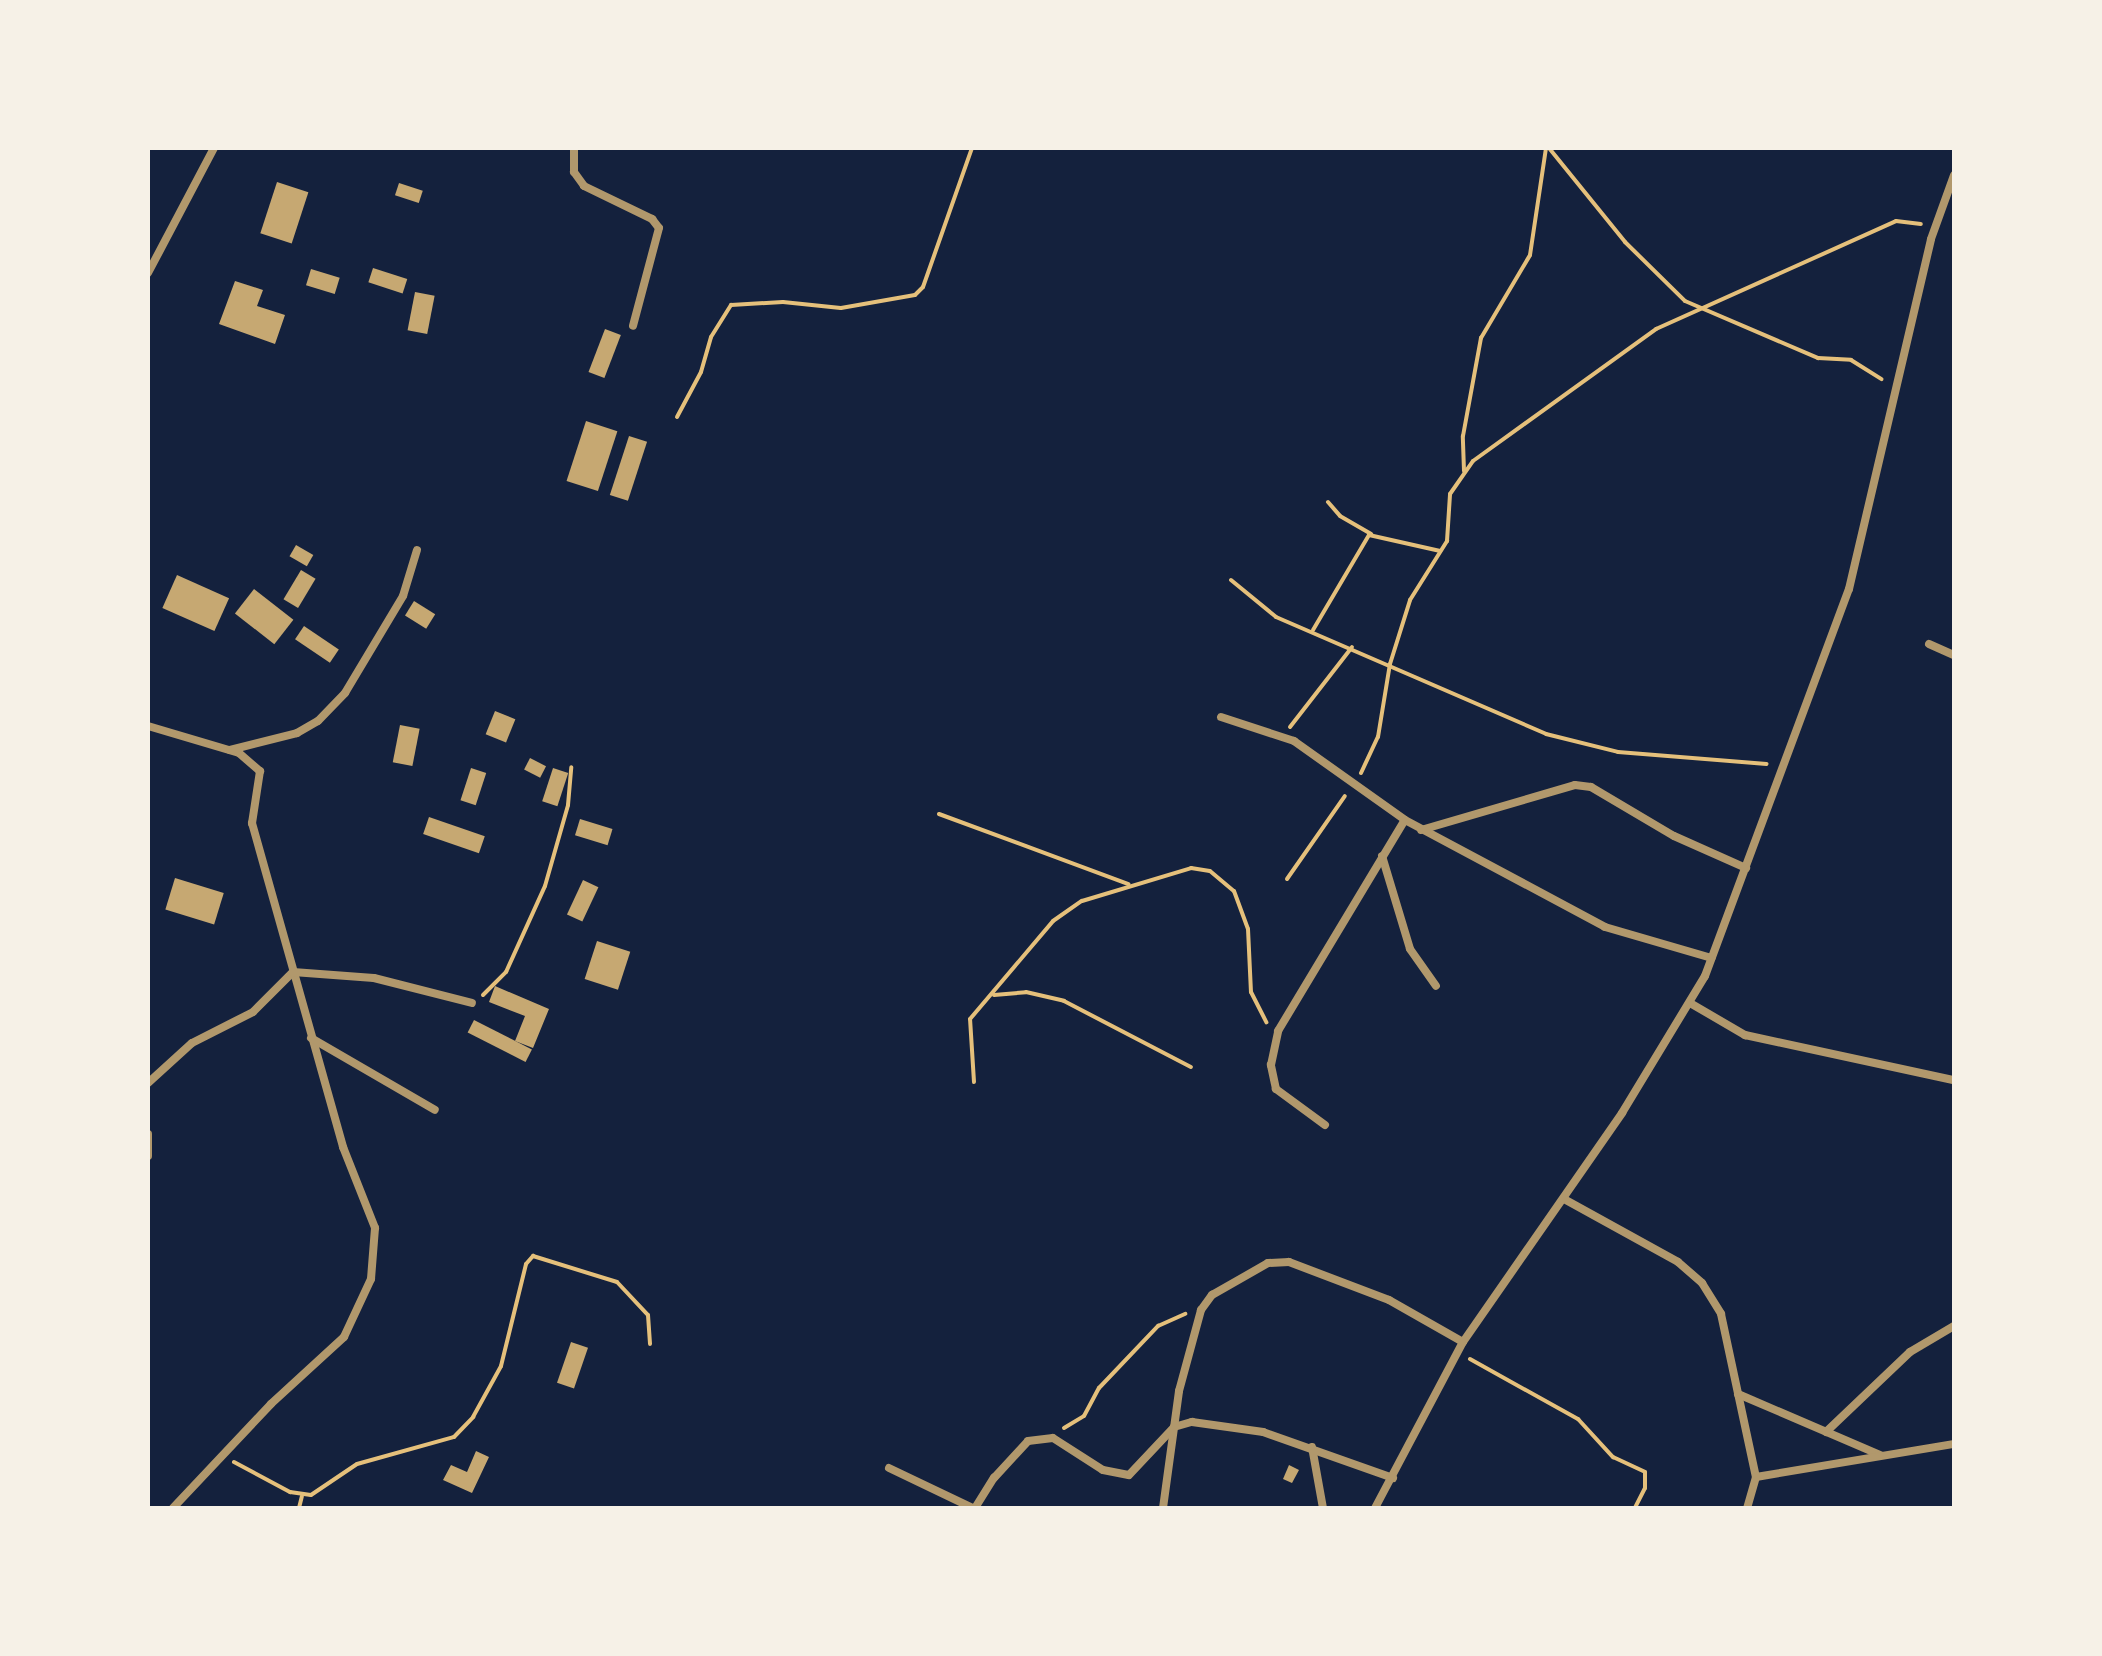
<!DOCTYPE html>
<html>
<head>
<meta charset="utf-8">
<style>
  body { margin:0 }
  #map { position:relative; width:2102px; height:1656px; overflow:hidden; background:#14213d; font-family:Roboto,sans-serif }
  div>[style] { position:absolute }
  .building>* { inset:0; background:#c6a872; transform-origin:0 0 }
  .path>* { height:4px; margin:-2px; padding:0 2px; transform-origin:2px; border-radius:2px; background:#e5c07b }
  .minor>* { height:8px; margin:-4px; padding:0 4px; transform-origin:4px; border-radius:4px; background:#b1986c }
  span { translate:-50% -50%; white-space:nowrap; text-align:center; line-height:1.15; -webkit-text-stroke:8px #f6f1e7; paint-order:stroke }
  .frame { position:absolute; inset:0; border:150px solid #f6f1e7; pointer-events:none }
</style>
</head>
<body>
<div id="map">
  <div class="building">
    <div style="left:277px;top:182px;width:33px;height:54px;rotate:18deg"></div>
    <div style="left:399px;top:183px;width:25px;height:13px;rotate:18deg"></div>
    <div style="left:373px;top:268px;width:36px;height:15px;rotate:18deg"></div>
    <div style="left:311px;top:269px;width:30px;height:17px;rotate:17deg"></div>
    <div style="clip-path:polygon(235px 281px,263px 290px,257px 306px,285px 315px,275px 344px,219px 324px)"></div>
    <div style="left:415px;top:292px;width:20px;height:39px;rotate:11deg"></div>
    <div style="left:605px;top:329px;width:17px;height:46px;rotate:21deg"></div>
    <div style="left:586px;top:421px;width:33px;height:63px;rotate:18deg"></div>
    <div style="left:629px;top:436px;width:19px;height:62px;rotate:18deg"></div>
    <div style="left:296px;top:545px;width:20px;height:13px;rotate:30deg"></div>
    <div style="left:301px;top:570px;width:17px;height:34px;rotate:31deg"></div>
    <div style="left:177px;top:575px;width:57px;height:36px;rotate:24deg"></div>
    <div style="left:254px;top:589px;width:50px;height:31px;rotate:38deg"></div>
    <div style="left:414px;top:601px;width:25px;height:17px;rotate:32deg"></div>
    <div style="left:304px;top:626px;width:42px;height:16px;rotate:34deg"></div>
    <div style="left:495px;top:711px;width:22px;height:25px;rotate:22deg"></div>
    <div style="left:400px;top:725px;width:20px;height:38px;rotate:11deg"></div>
    <div style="left:530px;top:758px;width:18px;height:13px;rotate:27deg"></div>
    <div style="left:471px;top:768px;width:16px;height:34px;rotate:18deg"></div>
    <div style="left:553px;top:768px;width:16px;height:35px;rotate:18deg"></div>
    <div style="left:429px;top:817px;width:59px;height:18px;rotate:19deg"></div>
    <div style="left:580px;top:819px;width:34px;height:17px;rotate:17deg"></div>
    <div style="left:175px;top:878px;width:51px;height:33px;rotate:17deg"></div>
    <div style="left:583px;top:880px;width:17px;height:38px;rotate:25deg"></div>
    <div style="left:597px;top:941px;width:35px;height:40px;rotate:18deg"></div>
    <div style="clip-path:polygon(495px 986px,549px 1009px,533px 1048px,515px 1041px,525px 1016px,489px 1002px)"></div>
    <div style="left:474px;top:1020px;width:65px;height:14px;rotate:27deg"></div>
    <div style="left:571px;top:1342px;width:18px;height:43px;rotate:19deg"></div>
    <div style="clip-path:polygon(476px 1451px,489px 1457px,472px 1493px,443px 1480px,451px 1465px,467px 1472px)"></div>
    <div style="clip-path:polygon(1289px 1465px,1299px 1470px,1292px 1483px,1283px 1479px)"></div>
  </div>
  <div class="path">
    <div style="left:1549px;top:148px;width:121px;rotate:51deg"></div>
    <div style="left:1625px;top:242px;width:84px;rotate:44.5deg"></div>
    <div style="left:1685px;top:301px;width:145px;rotate:23.2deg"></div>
    <div style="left:1818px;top:358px;width:33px;rotate:3deg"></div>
    <div style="left:1851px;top:360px;width:36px;rotate:32deg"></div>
    <div style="left:677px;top:417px;width:51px;rotate:-61.9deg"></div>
    <div style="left:701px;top:372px;width:36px;rotate:-74deg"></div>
    <div style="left:711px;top:337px;width:38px;rotate:-58deg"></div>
    <div style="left:731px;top:305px;width:52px;rotate:-3.3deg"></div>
    <div style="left:783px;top:302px;width:58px;rotate:5.9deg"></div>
    <div style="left:841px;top:308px;width:75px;rotate:-10deg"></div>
    <div style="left:915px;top:295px;width:11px;rotate:-45deg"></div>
    <div style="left:923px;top:287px;width:147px;rotate:-70.6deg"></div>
    <div style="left:1464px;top:471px;width:35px;rotate:-92deg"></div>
    <div style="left:1463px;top:436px;width:100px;rotate:-79.6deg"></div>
    <div style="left:1481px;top:338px;width:96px;rotate:-59.4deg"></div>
    <div style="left:1530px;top:255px;width:108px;rotate:-81.5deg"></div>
    <div style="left:1328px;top:502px;width:18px;rotate:49deg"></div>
    <div style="left:1340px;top:516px;width:36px;rotate:30deg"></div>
    <div style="left:1231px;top:580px;width:58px;rotate:39.4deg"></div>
    <div style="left:1276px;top:617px;width:294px;rotate:23.4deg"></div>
    <div style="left:1546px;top:734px;width:74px;rotate:14deg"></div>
    <div style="left:1618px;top:752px;width:149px;rotate:4.6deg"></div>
    <div style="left:1313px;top:630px;width:110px;rotate:-59.5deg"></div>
    <div style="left:1369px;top:535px;width:73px;rotate:12.7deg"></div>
    <div style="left:1290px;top:727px;width:101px;rotate:-52.2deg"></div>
    <div style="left:1361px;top:773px;width:40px;rotate:-65deg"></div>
    <div style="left:1378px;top:737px;width:74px;rotate:-80.7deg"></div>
    <div style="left:1390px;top:664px;width:67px;rotate:-72.6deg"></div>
    <div style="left:1410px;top:600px;width:70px;rotate:-57.9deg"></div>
    <div style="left:1447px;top:541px;width:47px;rotate:-86.3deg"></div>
    <div style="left:1450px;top:494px;width:40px;rotate:-55.1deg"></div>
    <div style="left:1473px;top:461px;width:226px;rotate:-35.8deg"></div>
    <div style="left:1656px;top:329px;width:263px;rotate:-24.2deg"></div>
    <div style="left:1896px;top:221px;width:25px;rotate:7deg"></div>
    <div style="left:939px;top:814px;width:202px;rotate:20.3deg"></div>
    <div style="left:1287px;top:879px;width:101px;rotate:-55.1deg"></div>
    <div style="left:483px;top:995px;width:33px;rotate:-45deg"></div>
    <div style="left:506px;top:972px;width:94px;rotate:-65.6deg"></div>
    <div style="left:545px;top:886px;width:84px;rotate:-74.1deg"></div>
    <div style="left:568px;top:805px;width:38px;rotate:-85deg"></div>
    <div style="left:994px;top:995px;width:32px;rotate:-5deg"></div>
    <div style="left:1026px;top:992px;width:39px;rotate:13deg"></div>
    <div style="left:1064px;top:1001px;width:143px;rotate:27.5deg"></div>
    <div style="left:974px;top:1082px;width:63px;rotate:-93.6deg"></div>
    <div style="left:970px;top:1019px;width:128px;rotate:-49.7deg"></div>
    <div style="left:1053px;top:921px;width:35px;rotate:-35deg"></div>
    <div style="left:1082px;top:901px;width:114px;rotate:-16.8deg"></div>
    <div style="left:1191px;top:868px;width:19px;rotate:9deg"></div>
    <div style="left:1210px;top:871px;width:31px;rotate:40deg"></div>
    <div style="left:1234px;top:891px;width:40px;rotate:69.8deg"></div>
    <div style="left:1248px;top:929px;width:63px;rotate:87.3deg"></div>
    <div style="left:1251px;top:992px;width:34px;rotate:63deg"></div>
    <div style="left:1470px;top:1359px;width:124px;rotate:29.1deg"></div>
    <div style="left:1578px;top:1419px;width:52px;rotate:47.4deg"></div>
    <div style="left:1613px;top:1457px;width:35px;rotate:25deg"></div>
    <div style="left:1645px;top:1472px;width:16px;rotate:90deg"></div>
    <div style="left:1645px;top:1488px;width:22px;rotate:117deg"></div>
    <div style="left:1064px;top:1428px;width:23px;rotate:-31deg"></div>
    <div style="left:1084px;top:1416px;width:32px;rotate:-62deg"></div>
    <div style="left:1099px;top:1388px;width:86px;rotate:-46.4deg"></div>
    <div style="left:1158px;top:1326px;width:30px;rotate:-24deg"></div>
    <div style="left:234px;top:1462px;width:64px;rotate:28.2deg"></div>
    <div style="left:290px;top:1492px;width:21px;rotate:8deg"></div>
    <div style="left:311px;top:1495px;width:55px;rotate:-34deg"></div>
    <div style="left:357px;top:1464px;width:101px;rotate:-15.6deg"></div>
    <div style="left:454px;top:1437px;width:28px;rotate:-46deg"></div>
    <div style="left:473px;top:1417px;width:58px;rotate:-61.2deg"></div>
    <div style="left:501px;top:1366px;width:105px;rotate:-76.2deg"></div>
    <div style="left:526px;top:1264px;width:11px;rotate:-49deg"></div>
    <div style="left:533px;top:1256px;width:88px;rotate:17.2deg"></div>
    <div style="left:617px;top:1282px;width:45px;rotate:46.8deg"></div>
    <div style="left:648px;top:1315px;width:29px;rotate:86deg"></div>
    <div style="left:299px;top:1508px;width:12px;rotate:-76deg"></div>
  </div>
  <div class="minor">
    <div style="left:574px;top:148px;width:24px;rotate:90deg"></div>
    <div style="left:574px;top:172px;width:17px;rotate:54deg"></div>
    <div style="left:584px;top:186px;width:76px;rotate:25.9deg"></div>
    <div style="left:652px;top:219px;width:11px;rotate:52deg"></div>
    <div style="left:659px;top:228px;width:101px;rotate:104.9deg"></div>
    <div style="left:148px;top:273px;width:141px;rotate:-62.2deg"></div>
    <div style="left:1929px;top:644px;width:27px;rotate:24deg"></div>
    <div style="left:1221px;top:717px;width:77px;rotate:18.2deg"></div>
    <div style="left:1294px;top:741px;width:136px;rotate:35.4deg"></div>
    <div style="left:1405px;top:820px;width:227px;rotate:28.1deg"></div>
    <div style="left:1605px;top:927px;width:111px;rotate:16.2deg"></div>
    <div style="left:148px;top:726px;width:95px;rotate:16.5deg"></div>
    <div style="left:239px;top:753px;width:28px;rotate:41deg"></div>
    <div style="left:260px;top:771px;width:53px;rotate:98.7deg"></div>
    <div style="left:252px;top:823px;width:337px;rotate:74.3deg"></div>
    <div style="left:343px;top:1147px;width:87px;rotate:68.4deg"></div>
    <div style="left:375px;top:1228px;width:51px;rotate:94.5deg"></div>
    <div style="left:371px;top:1279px;width:64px;rotate:115deg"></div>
    <div style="left:344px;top:1337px;width:99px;rotate:137.5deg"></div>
    <div style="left:271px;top:1404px;width:143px;rotate:133.3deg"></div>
    <div style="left:230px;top:750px;width:69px;rotate:-14.2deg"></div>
    <div style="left:297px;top:733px;width:24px;rotate:-30deg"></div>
    <div style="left:318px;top:721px;width:39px;rotate:-46deg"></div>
    <div style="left:345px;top:693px;width:113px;rotate:-59.1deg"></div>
    <div style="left:403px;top:596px;width:48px;rotate:-73.1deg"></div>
    <div style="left:1421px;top:830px;width:160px;rotate:-16.3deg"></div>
    <div style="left:1575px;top:785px;width:16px;rotate:7deg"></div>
    <div style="left:1591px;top:787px;width:96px;rotate:30.6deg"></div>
    <div style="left:1674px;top:836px;width:79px;rotate:24deg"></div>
    <div style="left:1382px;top:856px;width:97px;rotate:73.2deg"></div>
    <div style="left:1410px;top:949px;width:45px;rotate:54.9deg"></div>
    <div style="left:1690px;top:1003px;width:64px;rotate:30.2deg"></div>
    <div style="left:1745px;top:1035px;width:214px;rotate:12.2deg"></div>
    <div style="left:311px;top:1038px;width:143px;rotate:30.1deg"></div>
    <div style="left:148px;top:1083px;width:59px;rotate:-42.3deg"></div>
    <div style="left:192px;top:1043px;width:68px;rotate:-26.9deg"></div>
    <div style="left:253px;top:1012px;width:57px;rotate:-45deg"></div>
    <div style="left:293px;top:972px;width:81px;rotate:4.2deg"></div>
    <div style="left:374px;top:978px;width:101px;rotate:14.3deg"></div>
    <div style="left:1325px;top:1125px;width:61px;rotate:-143.7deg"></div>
    <div style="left:1276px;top:1089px;width:25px;rotate:-102deg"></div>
    <div style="left:1271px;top:1065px;width:35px;rotate:-78deg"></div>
    <div style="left:1278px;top:1031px;width:246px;rotate:-59deg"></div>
    <div style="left:148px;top:1134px;width:22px;rotate:90deg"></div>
    <div style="left:1564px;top:1199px;width:130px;rotate:28.9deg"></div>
    <div style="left:1678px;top:1262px;width:32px;rotate:41deg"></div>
    <div style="left:1702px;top:1283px;width:36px;rotate:58deg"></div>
    <div style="left:1721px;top:1314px;width:167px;rotate:77.9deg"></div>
    <div style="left:1756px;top:1477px;width:32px;rotate:106deg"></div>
    <div style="left:1738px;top:1394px;width:155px;rotate:23.2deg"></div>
    <div style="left:1826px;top:1432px;width:116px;rotate:-43.6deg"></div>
    <div style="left:1910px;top:1352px;width:51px;rotate:-30.6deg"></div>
    <div style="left:1312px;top:1447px;width:62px;rotate:79.8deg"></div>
    <div style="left:889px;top:1468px;width:93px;rotate:25.5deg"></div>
    <div style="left:1756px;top:1477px;width:201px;rotate:-9.5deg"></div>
    <div style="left:975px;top:1508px;width:36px;rotate:-58deg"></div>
    <div style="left:994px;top:1478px;width:50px;rotate:-47.4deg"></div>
    <div style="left:1028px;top:1441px;width:25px;rotate:-7deg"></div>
    <div style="left:1053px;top:1438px;width:59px;rotate:32.6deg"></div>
    <div style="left:1103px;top:1470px;width:26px;rotate:11deg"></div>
    <div style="left:1129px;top:1475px;width:66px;rotate:-46.8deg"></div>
    <div style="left:1174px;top:1427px;width:19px;rotate:-16deg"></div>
    <div style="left:1192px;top:1422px;width:72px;rotate:8deg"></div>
    <div style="left:1263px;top:1432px;width:138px;rotate:19.5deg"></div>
    <div style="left:1163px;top:1508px;width:118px;rotate:-82.2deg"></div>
    <div style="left:1179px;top:1391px;width:84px;rotate:-74.8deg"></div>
    <div style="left:1201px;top:1310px;width:19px;rotate:-54deg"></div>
    <div style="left:1212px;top:1295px;width:64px;rotate:-29.7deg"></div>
    <div style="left:1268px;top:1263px;width:21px;rotate:-3deg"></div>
    <div style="left:1289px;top:1262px;width:107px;rotate:20.8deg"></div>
    <div style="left:1389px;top:1300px;width:85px;rotate:29.6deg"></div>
    <div style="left:1375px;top:1508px;width:188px;rotate:-62.1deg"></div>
    <div style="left:1463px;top:1342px;width:279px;rotate:-55.2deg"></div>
    <div style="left:1622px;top:1113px;width:160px;rotate:-58.8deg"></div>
    <div style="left:1705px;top:976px;width:413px;rotate:-69.6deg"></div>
    <div style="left:1849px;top:589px;width:359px;rotate:-76.8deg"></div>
    <div style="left:1931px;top:239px;width:68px;rotate:-70.2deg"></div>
  </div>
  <div class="frame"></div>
</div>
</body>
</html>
